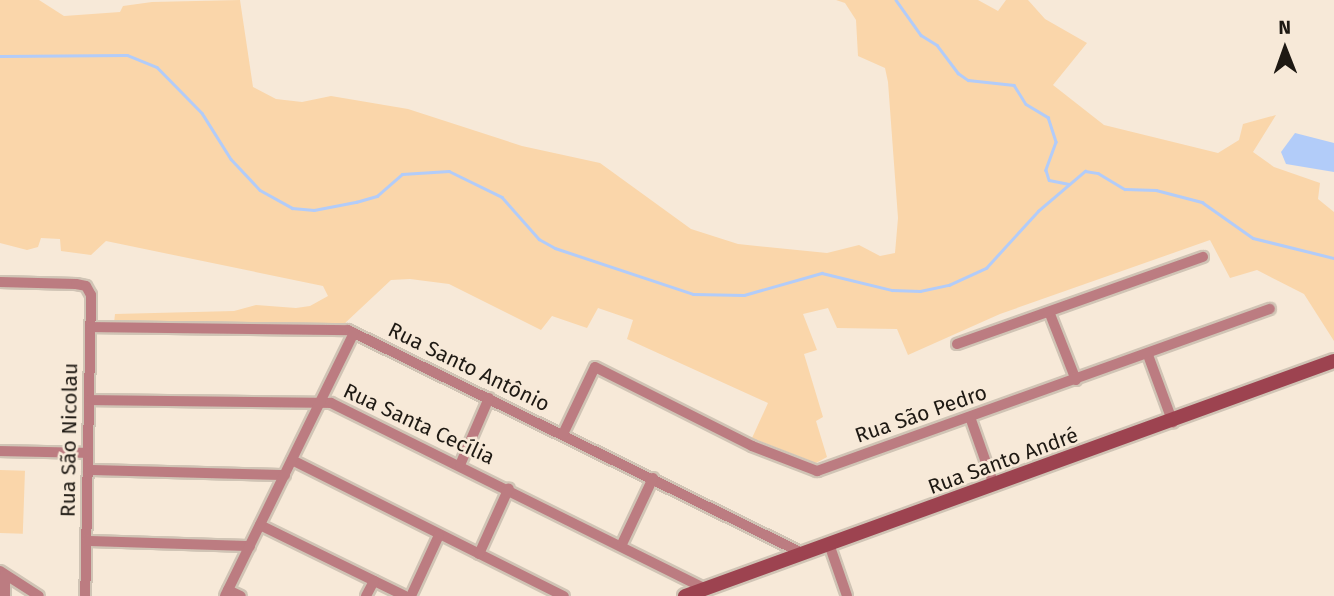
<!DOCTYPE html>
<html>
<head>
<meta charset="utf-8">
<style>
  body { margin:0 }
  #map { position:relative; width:1334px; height:596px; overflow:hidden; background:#f7e9d8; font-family:"Fira Sans",sans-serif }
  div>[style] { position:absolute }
  .green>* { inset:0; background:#fad6aa; transform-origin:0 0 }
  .water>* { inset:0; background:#b2ccf9 }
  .stream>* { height:2.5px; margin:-1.25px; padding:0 1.25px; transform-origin:1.25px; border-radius:1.25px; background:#b2ccf9 }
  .roads { filter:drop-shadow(2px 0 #d0c4b5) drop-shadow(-2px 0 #d0c4b5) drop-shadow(0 2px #d0c4b5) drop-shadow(0 -2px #d0c4b5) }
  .street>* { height:10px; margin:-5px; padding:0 5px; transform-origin:5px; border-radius:5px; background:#bc7c81 }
  .secondary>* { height:14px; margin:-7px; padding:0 7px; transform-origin:7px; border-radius:7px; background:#9d4350 }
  span { translate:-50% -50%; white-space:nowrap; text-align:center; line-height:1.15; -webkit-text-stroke:5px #f7e9d8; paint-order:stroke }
  .street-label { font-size:21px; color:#1e1913 }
  .north { position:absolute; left:1250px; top:14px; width:70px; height:70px; -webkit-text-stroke:5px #f7e9d8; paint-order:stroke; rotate:359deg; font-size:19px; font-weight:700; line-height:28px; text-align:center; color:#1e1913 }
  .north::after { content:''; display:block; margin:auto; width:24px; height:32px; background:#1e1913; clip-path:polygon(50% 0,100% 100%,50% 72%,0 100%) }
</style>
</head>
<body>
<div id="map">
  <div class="green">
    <div style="clip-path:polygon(0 0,39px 0,64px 16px,120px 12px,123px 6px,152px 2px,240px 0,253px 87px,276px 99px,302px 102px,331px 96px,408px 109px,522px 146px,600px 163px,691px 229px,738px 244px,827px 253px,859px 245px,880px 256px,895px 253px,898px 218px,888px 82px,885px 68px,858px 56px,856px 20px,845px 3px,836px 0,978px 0,998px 11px,1006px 0,1028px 0,1045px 19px,1087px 43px,1053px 85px,1104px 125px,1218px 153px,1239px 140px,1243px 124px,1276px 115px,1253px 152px,1274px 167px,1320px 183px,1318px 199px,1334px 212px,1334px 341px,1304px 294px,1257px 270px,1230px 278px,1210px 240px,1000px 314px,908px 355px,897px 329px,837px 328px,828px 308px,803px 314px,817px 350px,804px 354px,823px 417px,816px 421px,827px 457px,816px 463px,752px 438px,768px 403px,627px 339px,633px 320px,598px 308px,587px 328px,552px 316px,541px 330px,449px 284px,410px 279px,391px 280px,344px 324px,114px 323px,115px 314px,234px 311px,256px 305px,296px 308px,310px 306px,328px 296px,323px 286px,106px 241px,91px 255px,61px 251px,60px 239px,41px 238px,38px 247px,27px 250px,0 243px)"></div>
    <div style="left:0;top:470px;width:25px;height:63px;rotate:2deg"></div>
  </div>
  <div class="water">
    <div style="clip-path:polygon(1295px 133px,1334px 143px,1334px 172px,1286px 164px,1281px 152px)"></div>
  </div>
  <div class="stream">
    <div style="left:896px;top:0;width:43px;rotate:54.5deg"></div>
    <div style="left:921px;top:35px;width:19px;rotate:32deg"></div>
    <div style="left:937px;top:45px;width:35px;rotate:53deg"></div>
    <div style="left:958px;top:73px;width:12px;rotate:35deg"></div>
    <div style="left:968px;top:80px;width:46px;rotate:6.2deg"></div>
    <div style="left:1014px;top:85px;width:22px;rotate:58deg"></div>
    <div style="left:1026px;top:104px;width:26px;rotate:31deg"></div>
    <div style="left:1048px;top:117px;width:26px;rotate:72deg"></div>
    <div style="left:1056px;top:142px;width:30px;rotate:110deg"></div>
    <div style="left:1046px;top:170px;width:10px;rotate:73deg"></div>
    <div style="left:1049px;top:180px;width:20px;rotate:11deg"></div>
    <div style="left:0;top:56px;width:127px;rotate:-0.5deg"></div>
    <div style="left:127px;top:55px;width:32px;rotate:22deg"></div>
    <div style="left:157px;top:67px;width:64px;rotate:45.6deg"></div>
    <div style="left:202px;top:113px;width:54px;rotate:57.8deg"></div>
    <div style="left:231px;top:159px;width:42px;rotate:46.9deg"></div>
    <div style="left:260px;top:190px;width:37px;rotate:29deg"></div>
    <div style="left:292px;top:208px;width:22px;rotate:5deg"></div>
    <div style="left:314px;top:210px;width:43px;rotate:-10.8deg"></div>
    <div style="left:356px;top:202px;width:22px;rotate:-16deg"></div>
    <div style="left:377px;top:196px;width:33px;rotate:-41deg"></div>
    <div style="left:402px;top:174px;width:47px;rotate:-3.7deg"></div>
    <div style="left:449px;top:171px;width:59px;rotate:26.1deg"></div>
    <div style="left:502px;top:197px;width:56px;rotate:48.6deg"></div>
    <div style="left:539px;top:239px;width:18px;rotate:29deg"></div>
    <div style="left:555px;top:248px;width:145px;rotate:18.4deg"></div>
    <div style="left:693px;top:294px;width:51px;rotate:1.1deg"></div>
    <div style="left:744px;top:295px;width:81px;rotate:-15.8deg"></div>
    <div style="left:822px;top:273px;width:72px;rotate:13.7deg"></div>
    <div style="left:892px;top:290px;width:28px;rotate:2deg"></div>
    <div style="left:920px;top:291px;width:30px;rotate:-12deg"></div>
    <div style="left:949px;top:285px;width:41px;rotate:-24.7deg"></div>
    <div style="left:986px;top:268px;width:77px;rotate:-47.6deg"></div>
    <div style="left:1038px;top:211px;width:62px;rotate:-40.4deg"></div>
    <div style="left:1085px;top:171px;width:13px;rotate:9deg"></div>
    <div style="left:1098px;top:173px;width:31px;rotate:31deg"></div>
    <div style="left:1125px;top:189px;width:31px;rotate:2deg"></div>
    <div style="left:1156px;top:190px;width:48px;rotate:14.6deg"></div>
    <div style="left:1202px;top:202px;width:62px;rotate:35.2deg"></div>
    <div style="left:1253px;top:238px;width:83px;rotate:13.9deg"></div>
  </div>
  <div class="roads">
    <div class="street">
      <div style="left:0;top:282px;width:76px;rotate:1.5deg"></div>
      <div style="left:76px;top:284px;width:10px;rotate:11deg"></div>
      <div style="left:86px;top:286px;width:10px;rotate:61deg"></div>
      <div style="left:91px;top:295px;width:301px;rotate:91.1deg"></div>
      <div style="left:1050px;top:314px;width:71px;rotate:68.5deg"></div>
      <div style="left:91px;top:327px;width:257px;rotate:0.7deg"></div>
      <div style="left:348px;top:330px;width:506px;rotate:26.16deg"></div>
      <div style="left:957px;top:344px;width:261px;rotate:-19.5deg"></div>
      <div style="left:1148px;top:355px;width:72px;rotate:69.8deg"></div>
      <div style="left:89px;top:400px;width:242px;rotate:0.7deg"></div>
      <div style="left:331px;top:403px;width:419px;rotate:26.4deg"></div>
      <div style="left:970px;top:417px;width:72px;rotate:70.6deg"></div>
      <div style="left:563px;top:434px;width:74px;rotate:-64.5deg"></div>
      <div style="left:595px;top:367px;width:176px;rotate:26.7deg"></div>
      <div style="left:752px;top:446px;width:70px;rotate:21deg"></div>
      <div style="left:817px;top:471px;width:481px;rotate:-19.7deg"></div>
      <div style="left:0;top:451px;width:88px;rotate:1.3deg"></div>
      <div style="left:292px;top:460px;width:304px;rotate:26.6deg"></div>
      <div style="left:460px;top:465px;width:73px;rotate:-66.6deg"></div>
      <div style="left:88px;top:470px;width:197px;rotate:1.5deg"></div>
      <div style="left:260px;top:525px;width:161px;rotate:26.1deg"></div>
      <div style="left:87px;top:541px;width:163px;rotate:1.8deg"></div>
      <div style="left:622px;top:544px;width:73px;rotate:-64.8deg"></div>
      <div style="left:829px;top:544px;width:55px;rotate:70.9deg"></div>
      <div style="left:479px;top:554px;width:72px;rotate:-65.6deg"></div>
      <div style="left:0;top:571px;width:46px;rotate:32.7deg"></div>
      <div style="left:228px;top:590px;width:14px;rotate:25deg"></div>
      <div style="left:5px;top:596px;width:21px;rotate:-90deg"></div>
      <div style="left:225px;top:596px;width:293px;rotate:-63.9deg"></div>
      <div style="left:366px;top:596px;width:17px;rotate:-62deg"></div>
      <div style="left:411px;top:596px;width:67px;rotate:-65.3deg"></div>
    </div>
    <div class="secondary">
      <div style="left:685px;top:596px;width:690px;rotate:-19.91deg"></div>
    </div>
  </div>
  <div class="street-label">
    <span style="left:469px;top:367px;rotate:26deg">Rua Santo Antônio</span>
    <span style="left:921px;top:414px;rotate:-19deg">Rua São Pedro</span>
    <span style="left:419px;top:424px;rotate:25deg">Rua Santa Cecília</span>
    <span style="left:69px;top:440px;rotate:-89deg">Rua São Nicolau</span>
    <span style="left:1003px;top:461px;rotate:-20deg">Rua Santo André</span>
  </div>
  <div class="north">N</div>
</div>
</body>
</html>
